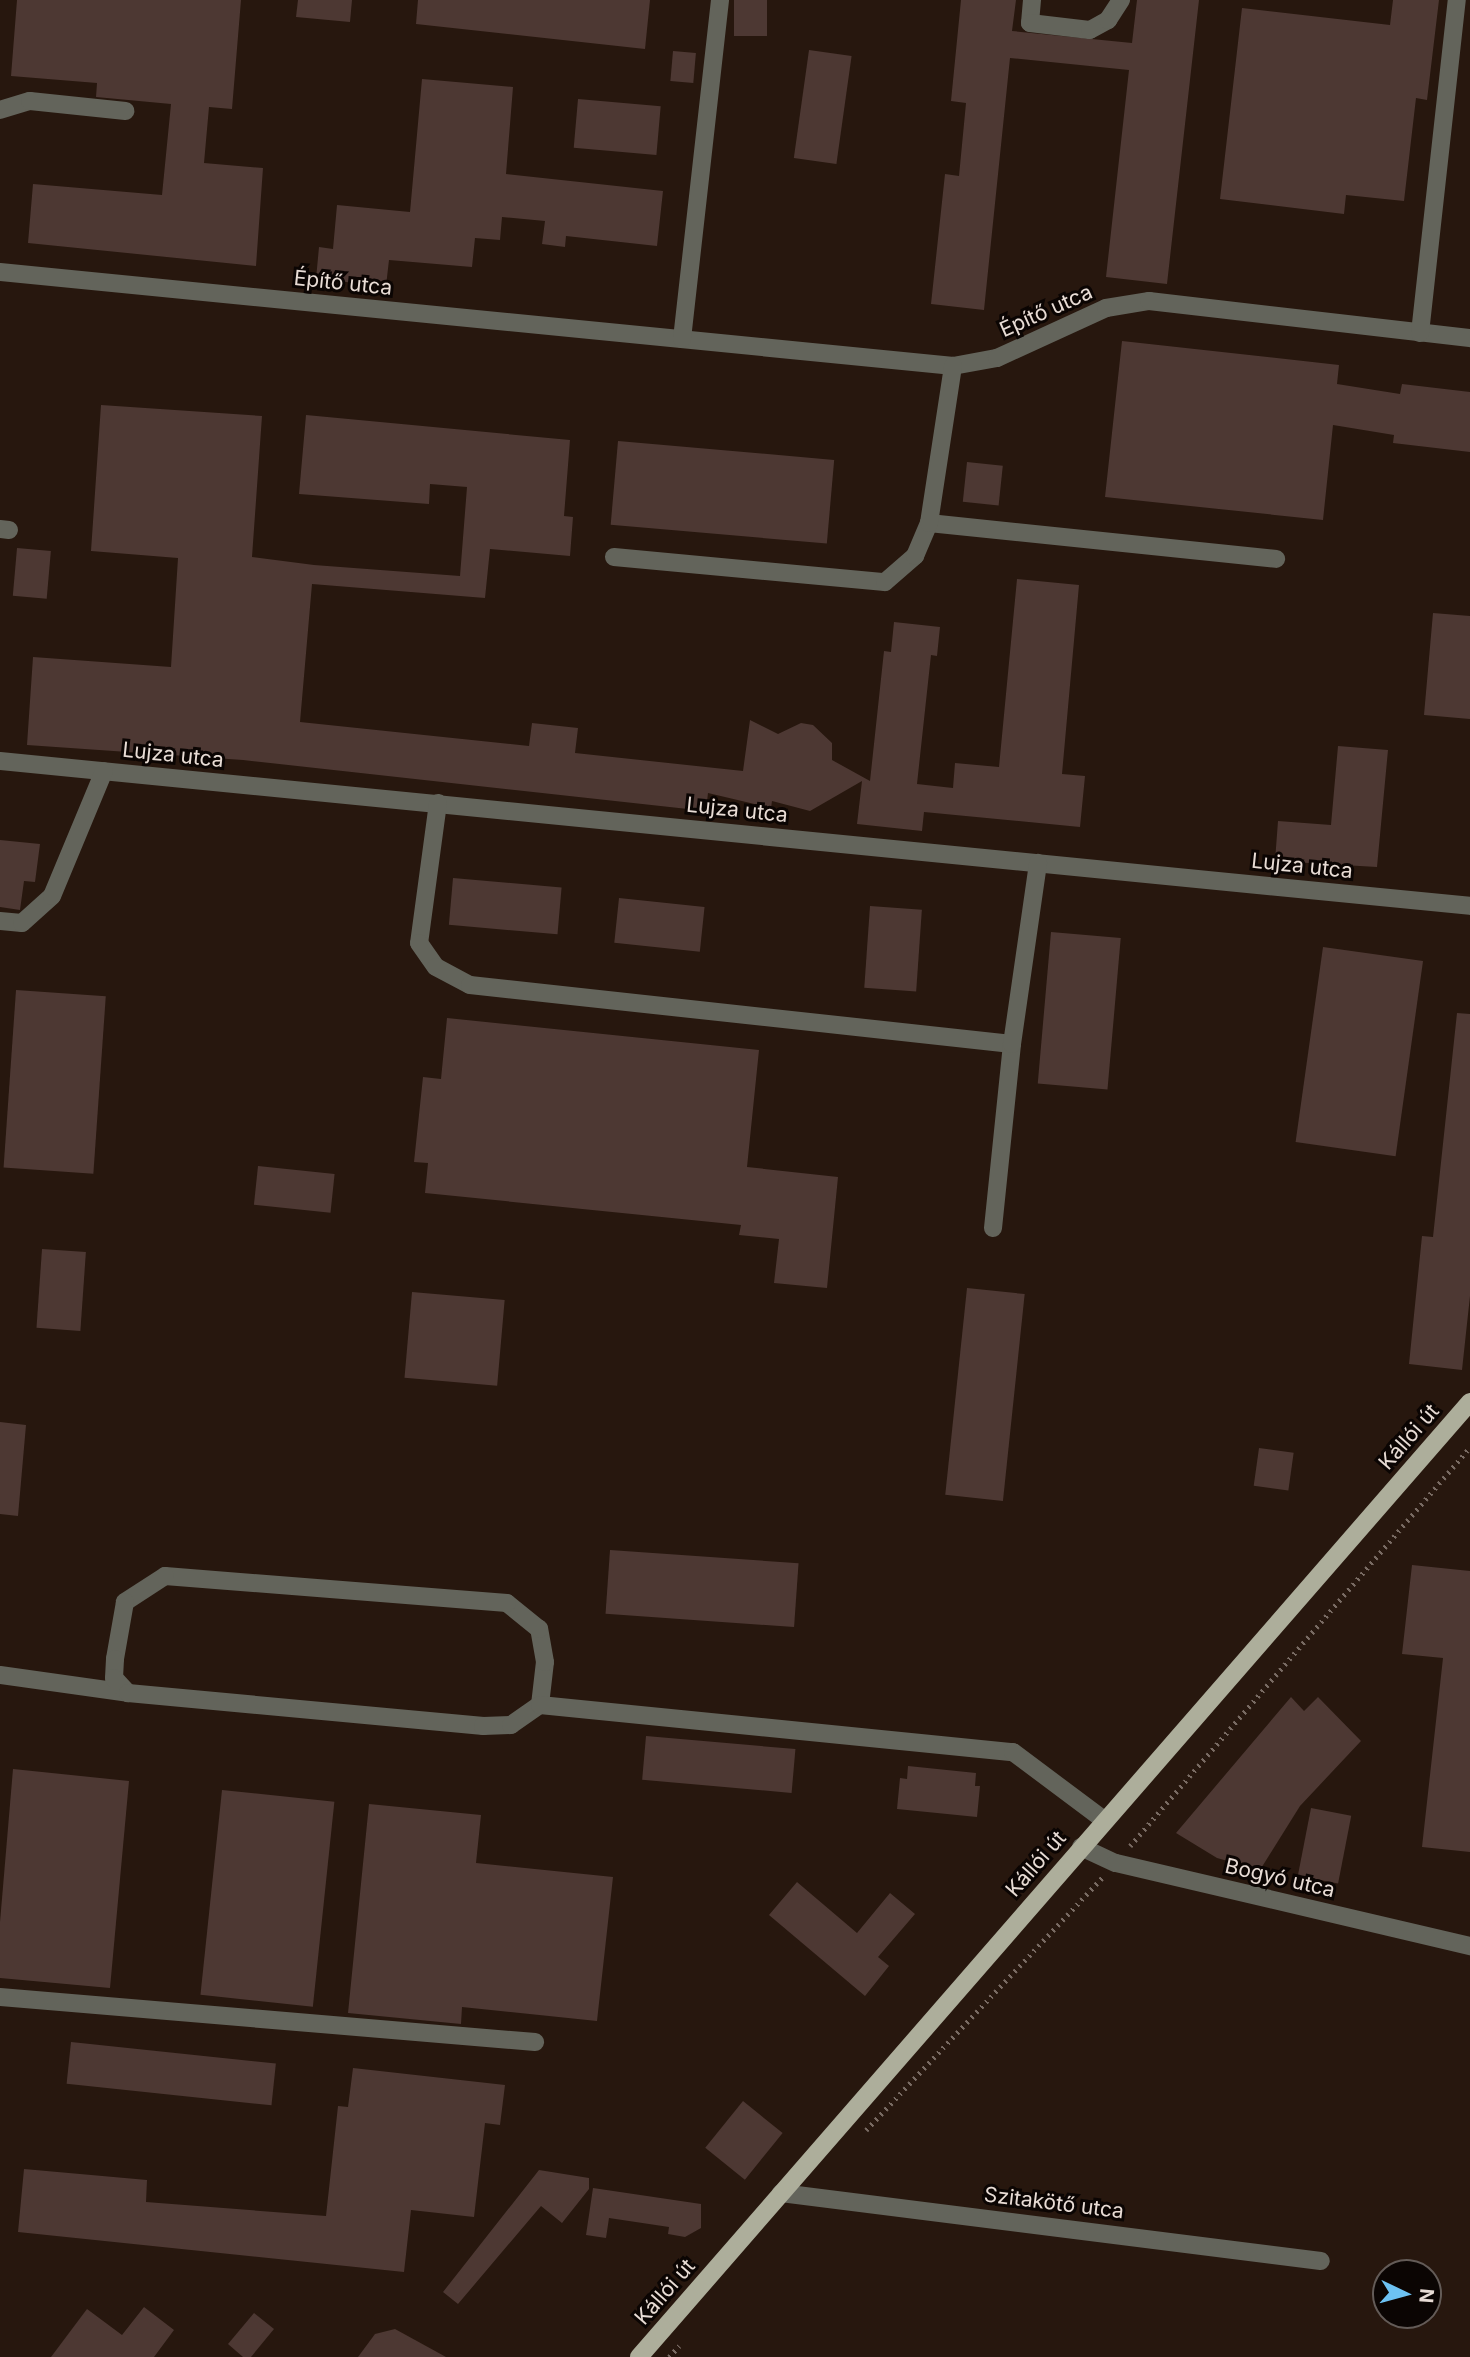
<!DOCTYPE html>
<html>
<head>
<meta charset="utf-8">
<style>
  body { margin:0 }
  #map { position:relative; width:1470px; height:2357px; overflow:hidden; background:#27170e; font-family:Inter,sans-serif }
  div>[style] { position:absolute }
  .building>* { inset:0; background:#4d3833; transform-origin:0 0 }
  .path>* { height:4.5px; margin-top:-2.25px; transform-origin:0; background:repeating-linear-gradient(90deg,#796b63 0 2px,transparent 0 7px) }
  .minor>* { height:18px; margin:-9px; padding:0 9px; transform-origin:9px; border-radius:9px; background:#63645b }
  .major>* { height:18px; margin:-9px; padding:0 9px; transform-origin:9px; border-radius:9px; background:#adae9b }
  span { translate:-50% -50%; white-space:nowrap; text-align:center; line-height:1.15; -webkit-text-stroke:6px #0b0503; paint-order:stroke }
  .street-label { font-size:21px; color:#e8dcd5 }
  .north { position:absolute; left:1372px; top:2259px; width:70px; height:70px; box-sizing:border-box; background:#0b0503; border:2px solid #635b57; border-radius:50%; rotate:95deg; font-size:19px; font-weight:700; line-height:28px; text-align:center; color:#e8dcd5 }
  .north::after { content:''; display:block; margin:auto; width:24px; height:32px; background:#6dc2f3; clip-path:polygon(50% 0,100% 100%,50% 72%,0 100%) }
</style>
</head>
<body>
<div id="map">
  <div class="building">
    <div style="clip-path:polygon(17px 0,241px 0,232px 109px,209px 107px,204px 163px,263px 168px,256px 266px,28px 243px,33px 184px,162px 195px,171px 104px,96px 97px,97px 83px,11px 76px)"></div>
    <div style="clip-path:polygon(298px 0,352px 0,350px 22px,296px 17px)"></div>
    <div style="clip-path:polygon(418px 0,650px 0,645px 49px,416px 24px)"></div>
    <div style="left:734px;top:0;width:33px;height:36px"></div>
    <div style="clip-path:polygon(961px 0,1016px 0,1012px 31px,1132px 43px,1137px 0,1199px 0,1167px 284px,1106px 277px,1129px 70px,1010px 58px,984px 310px,931px 304px,945px 174px,959px 176px,966px 103px,951px 101px)"></div>
    <div style="clip-path:polygon(1393px 0,1439px 0,1427px 100px,1416px 98px,1404px 201px,1346px 195px,1344px 214px,1220px 199px,1242px 8px,1390px 25px)"></div>
    <div style="left:809px;top:50px;width:43px;height:109px;rotate:8deg"></div>
    <div style="left:673px;top:51px;width:23px;height:30px;rotate:5deg"></div>
    <div style="clip-path:polygon(422px 79px,513px 87px,506px 174px,663px 191px,657px 246px,566px 236px,565px 247px,542px 244px,545px 221px,502px 217px,500px 240px,475px 238px,472px 267px,389px 260px,386px 286px,316px 279px,319px 247px,333px 249px,337px 205px,410px 212px)"></div>
    <div style="left:578px;top:99px;width:83px;height:49px;rotate:5deg"></div>
    <div style="clip-path:polygon(1122px 341px,1339px 365px,1337px 384px,1400px 394px,1402px 384px,1470px 392px,1470px 452px,1393px 443px,1394px 435px,1333px 425px,1323px 520px,1105px 497px)"></div>
    <div style="clip-path:polygon(101px 405px,262px 416px,252px 557px,314px 565px,460px 576px,467px 487px,430px 484px,429px 504px,299px 494px,306px 415px,570px 440px,564px 516px,573px 517px,570px 556px,490px 549px,485px 598px,312px 584px,300px 722px,529px 746px,532px 723px,578px 728px,575px 753px,743px 771px,750px 720px,778px 734px,801px 723px,813px 725px,832px 743px,832px 760px,870px 781px,884px 651px,891px 652px,894px 622px,940px 627px,937px 656px,931px 655px,917px 784px,953px 788px,955px 763px,999px 767px,1017px 579px,1079px 585px,1062px 774px,1085px 776px,1080px 827px,924px 812px,922px 831px,857px 824px,862px 781px,810px 811px,772px 801px,771px 808px,708px 793px,706px 811px,243px 760px,27px 745px,33px 657px,171px 667px,178px 558px,91px 551px)"></div>
    <div style="left:618px;top:441px;width:217px;height:84px;rotate:5deg"></div>
    <div style="left:967px;top:462px;width:36px;height:40px;rotate:6deg"></div>
    <div style="left:17px;top:548px;width:34px;height:48px;rotate:5deg"></div>
    <div style="clip-path:polygon(1433px 613px,1470px 616px,1470px 719px,1424px 715px)"></div>
    <div style="clip-path:polygon(1338px 746px,1388px 750px,1377px 867px,1275px 861px,1278px 821px,1331px 825px)"></div>
    <div style="clip-path:polygon(0 840px,40px 844px,35px 882px,24px 881px,20px 910px,0 907px)"></div>
    <div style="left:453px;top:878px;width:109px;height:47px;rotate:5deg"></div>
    <div style="left:619px;top:898px;width:86px;height:45px;rotate:6deg"></div>
    <div style="left:870px;top:906px;width:52px;height:82px;rotate:4deg"></div>
    <div style="left:1051px;top:932px;width:70px;height:152px;rotate:5deg"></div>
    <div style="left:1323px;top:947px;width:101px;height:197px;rotate:8deg"></div>
    <div style="left:16px;top:990px;width:90px;height:178px;rotate:4deg"></div>
    <div style="clip-path:polygon(1457px 1013px,1470px 1014px,1470px 1296px,1462px 1370px,1409px 1364px,1422px 1236px,1433px 1237px)"></div>
    <div style="clip-path:polygon(447px 1018px,759px 1050px,747px 1167px,838px 1177px,827px 1288px,774px 1283px,779px 1239px,739px 1235px,741px 1225px,425px 1193px,428px 1163px,414px 1162px,423px 1077px,441px 1079px)"></div>
    <div style="left:258px;top:1166px;width:77px;height:39px;rotate:6deg"></div>
    <div style="left:42px;top:1249px;width:44px;height:79px;rotate:4deg"></div>
    <div style="left:967px;top:1288px;width:58px;height:208px;rotate:6deg"></div>
    <div style="left:412px;top:1292px;width:93px;height:86px;rotate:5deg"></div>
    <div style="clip-path:polygon(0 1422px,26px 1425px,18px 1516px,0 1514px)"></div>
    <div style="left:1259px;top:1448px;width:35px;height:38px;rotate:8deg"></div>
    <div style="left:610px;top:1550px;width:189px;height:64px;rotate:4deg"></div>
    <div style="clip-path:polygon(1412px 1565px,1470px 1571px,1470px 1852px,1422px 1847px,1443px 1658px,1402px 1654px)"></div>
    <div style="clip-path:polygon(1291px 1697px,1304px 1711px,1318px 1697px,1361px 1741px,1300px 1806px,1260px 1870px,1217px 1858px,1176px 1833px)"></div>
    <div style="left:646px;top:1736px;width:150px;height:44px;rotate:5deg"></div>
    <div style="clip-path:polygon(908px 1766px,976px 1773px,975px 1786px,980px 1786px,977px 1817px,897px 1809px,900px 1778px,907px 1779px)"></div>
    <div style="clip-path:polygon(13px 1769px,129px 1781px,110px 1988px,0 1978px,0 1922px)"></div>
    <div style="left:222px;top:1790px;width:113px;height:206px;rotate:6deg"></div>
    <div style="clip-path:polygon(369px 1804px,481px 1815px,476px 1863px,613px 1877px,597px 2021px,462px 2007px,461px 2024px,348px 2013px)"></div>
    <div style="left:1311px;top:1808px;width:41px;height:69px;rotate:11deg"></div>
    <div style="clip-path:polygon(797px 1882px,857px 1933px,890px 1893px,915px 1914px,878px 1957px,889px 1966px,865px 1996px,769px 1915px)"></div>
    <div style="left:71px;top:2042px;width:206px;height:42px;rotate:6deg"></div>
    <div style="clip-path:polygon(353px 2068px,505px 2085px,500px 2125px,485px 2123px,474px 2217px,411px 2210px,404px 2272px,18px 2232px,24px 2169px,147px 2180px,146px 2202px,326px 2216px,338px 2106px,348px 2107px)"></div>
    <div style="left:743px;top:2101px;width:51px;height:60px;rotate:39deg"></div>
    <div style="clip-path:polygon(539px 2170px,589px 2178px,589px 2189px,562px 2223px,541px 2206px,458px 2304px,443px 2292px)"></div>
    <div style="clip-path:polygon(593px 2188px,701px 2204px,701px 2228px,685px 2237px,668px 2234px,669px 2227px,609px 2218px,606px 2238px,586px 2235px)"></div>
    <div style="clip-path:polygon(144px 2307px,174px 2330px,154px 2357px,51px 2357px,87px 2309px,122px 2335px)"></div>
    <div style="clip-path:polygon(254px 2313px,274px 2329px,251px 2357px,243px 2357px,228px 2344px)"></div>
    <div style="clip-path:polygon(395px 2329px,446px 2357px,358px 2357px,375px 2334px)"></div>
  </div>
  <div class="path">
    <div style="left:1130px;top:1846px;width:524px;rotate:-49.56deg"></div>
    <div style="left:866px;top:2130px;width:348px;rotate:-46.9deg"></div>
    <div style="left:669px;top:2357px;width:15px;rotate:-48deg"></div>
  </div>
  <div class="minor">
    <div style="left:1032px;top:0;width:23px;rotate:95deg"></div>
    <div style="left:1030px;top:23px;width:60px;rotate:6.7deg"></div>
    <div style="left:1090px;top:30px;width:21px;rotate:-29deg"></div>
    <div style="left:1108px;top:20px;width:24px;rotate:-57deg"></div>
    <div style="left:0;top:110px;width:31px;rotate:-17deg"></div>
    <div style="left:30px;top:101px;width:96px;rotate:6deg"></div>
    <div style="left:0;top:272px;width:958px;rotate:5.63deg"></div>
    <div style="left:953px;top:366px;width:45px;rotate:-10.3deg"></div>
    <div style="left:997px;top:358px;width:120px;rotate:-24.6deg"></div>
    <div style="left:1106px;top:308px;width:44px;rotate:-9.2deg"></div>
    <div style="left:1149px;top:301px;width:323px;rotate:6.6deg"></div>
    <div style="left:1420px;top:333px;width:335px;rotate:-83.7deg"></div>
    <div style="left:682px;top:339px;width:341px;rotate:-83.6deg"></div>
    <div style="left:929px;top:523px;width:349px;rotate:5.9deg"></div>
    <div style="left:0;top:529px;width:9px;rotate:6deg"></div>
    <div style="left:614px;top:557px;width:272px;rotate:5.3deg"></div>
    <div style="left:885px;top:582px;width:40px;rotate:-41deg"></div>
    <div style="left:915px;top:556px;width:36px;rotate:-67deg"></div>
    <div style="left:929px;top:523px;width:159px;rotate:-81.3deg"></div>
    <div style="left:0;top:761px;width:1477px;rotate:5.63deg"></div>
    <div style="left:438px;top:803px;width:141px;rotate:97.7deg"></div>
    <div style="left:419px;top:943px;width:29px;rotate:55deg"></div>
    <div style="left:436px;top:967px;width:38px;rotate:28deg"></div>
    <div style="left:470px;top:985px;width:545px;rotate:6.21deg"></div>
    <div style="left:0;top:921px;width:22px;rotate:5deg"></div>
    <div style="left:22px;top:923px;width:40px;rotate:-42deg"></div>
    <div style="left:52px;top:896px;width:135px;rotate:-67.4deg"></div>
    <div style="left:993px;top:1228px;width:185px;rotate:-84.1deg"></div>
    <div style="left:1012px;top:1044px;width:183px;rotate:-81.8deg"></div>
    <div style="left:0;top:1675px;width:129px;rotate:8deg"></div>
    <div style="left:540px;top:1705px;width:43px;rotate:-83.4deg"></div>
    <div style="left:545px;top:1662px;width:34px;rotate:-100deg"></div>
    <div style="left:539px;top:1629px;width:41px;rotate:-140.9deg"></div>
    <div style="left:507px;top:1603px;width:343px;rotate:-175.5deg"></div>
    <div style="left:165px;top:1576px;width:48px;rotate:147deg"></div>
    <div style="left:125px;top:1602px;width:58px;rotate:100deg"></div>
    <div style="left:115px;top:1659px;width:19px;rotate:93deg"></div>
    <div style="left:114px;top:1678px;width:21px;rotate:47deg"></div>
    <div style="left:128px;top:1693px;width:357px;rotate:5.3deg"></div>
    <div style="left:483px;top:1726px;width:28px;rotate:-2deg"></div>
    <div style="left:511px;top:1725px;width:35px;rotate:-35deg"></div>
    <div style="left:540px;top:1705px;width:475px;rotate:5.7deg"></div>
    <div style="left:1013px;top:1752px;width:114px;rotate:36.8deg"></div>
    <div style="left:1081px;top:1847px;width:38px;rotate:25deg"></div>
    <div style="left:1116px;top:1863px;width:364px;rotate:13.2deg"></div>
    <div style="left:0;top:1997px;width:537px;rotate:4.81deg"></div>
    <div style="left:781px;top:2193px;width:544px;rotate:7.18deg"></div>
  </div>
  <div class="major">
    <div style="left:639px;top:2357px;width:1266px;rotate:-48.97deg"></div>
  </div>
  <div class="street-label">
    <span style="left:343px;top:283px;rotate:6deg">Építő utca</span>
    <span style="left:1046px;top:311px;rotate:-24deg">Építő utca</span>
    <span style="left:173px;top:755px;rotate:6deg">Lujza utca</span>
    <span style="left:737px;top:810px;rotate:6deg">Lujza utca</span>
    <span style="left:1302px;top:866px;rotate:6deg">Lujza utca</span>
    <span style="left:1409px;top:1437px;rotate:-49deg">Kállói út</span>
    <span style="left:1036px;top:1864px;rotate:-49deg">Kállói út</span>
    <span style="left:1280px;top:1878px;rotate:13deg">Bogyó utca</span>
    <span style="left:1054px;top:2203px;rotate:7deg">Szitakötő utca</span>
    <span style="left:665px;top:2292px;rotate:-49deg">Kállói út</span>
  </div>
  <div class="north">N</div>
</div>
</body>
</html>
